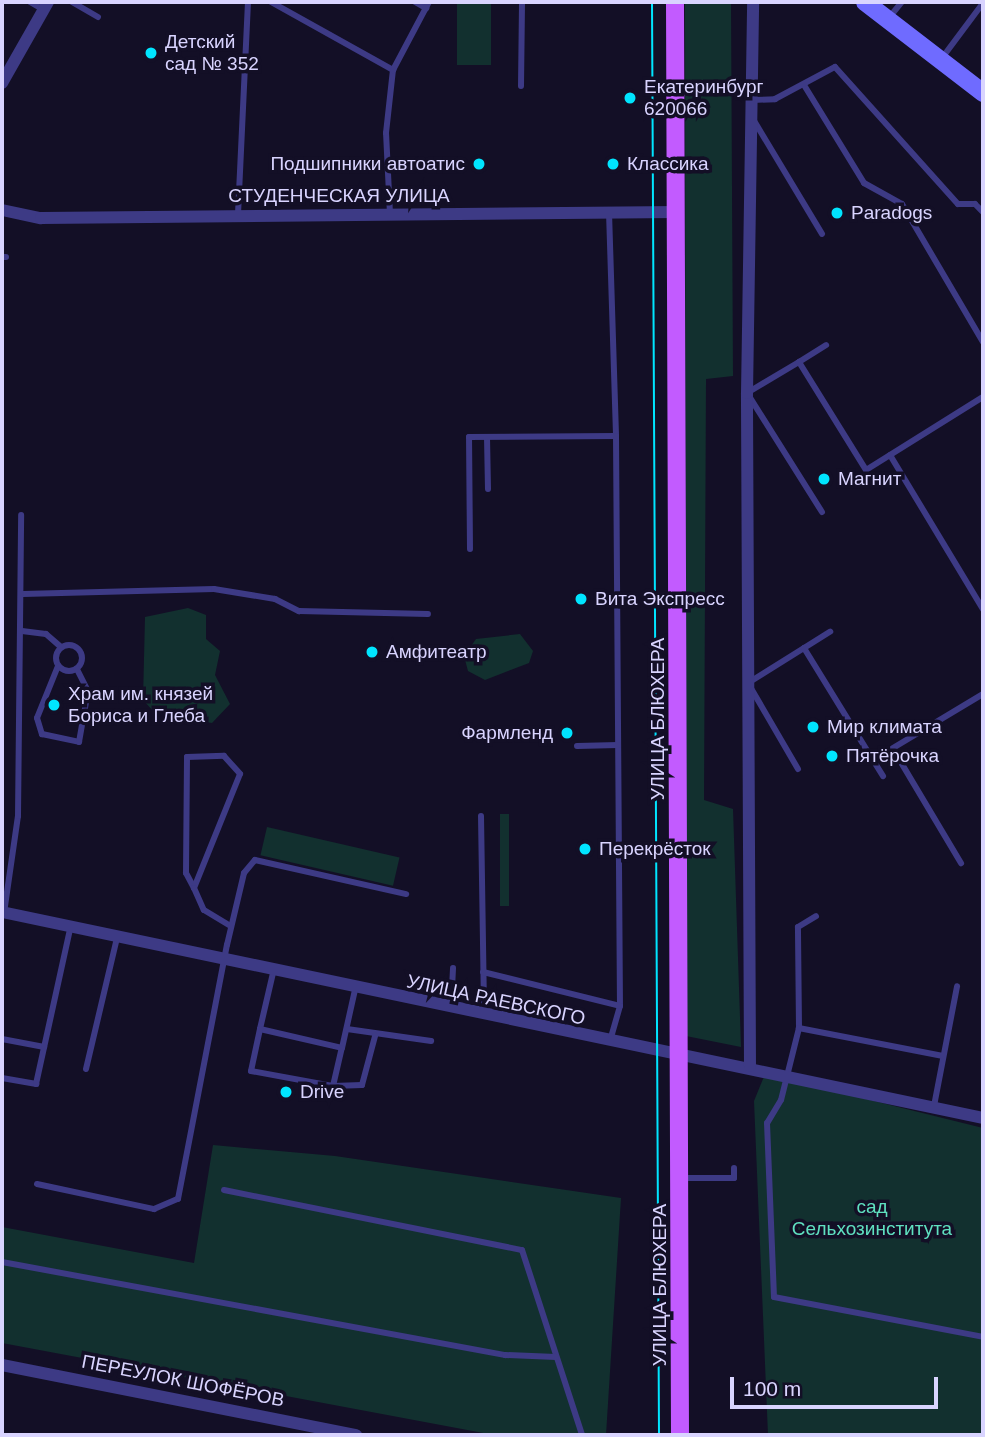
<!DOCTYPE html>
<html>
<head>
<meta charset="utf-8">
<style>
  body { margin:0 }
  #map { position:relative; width:985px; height:1437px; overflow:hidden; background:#130f26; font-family:Helvetica,sans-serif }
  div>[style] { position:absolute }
  .green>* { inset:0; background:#12302f; transform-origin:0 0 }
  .service>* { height:6px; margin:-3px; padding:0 3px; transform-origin:3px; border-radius:3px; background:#3d3a85 }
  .service>.ring { margin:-3px; padding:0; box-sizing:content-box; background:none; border:6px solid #3d3a85; border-radius:50% }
  .minor>* { height:12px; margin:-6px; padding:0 6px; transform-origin:6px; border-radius:6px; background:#3d3a85 }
  .secondary>* { height:18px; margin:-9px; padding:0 9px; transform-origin:9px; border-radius:9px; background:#6f6bff }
  .primary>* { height:18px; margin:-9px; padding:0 9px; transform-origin:9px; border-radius:9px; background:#c25bff }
  .tram>* { height:2px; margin:-1px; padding:0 1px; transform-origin:1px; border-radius:1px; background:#00e5ff }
  .dots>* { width:19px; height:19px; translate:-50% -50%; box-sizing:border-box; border:4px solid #130f26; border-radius:50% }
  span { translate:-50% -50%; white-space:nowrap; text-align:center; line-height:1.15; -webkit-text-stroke:7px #130f26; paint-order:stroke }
  .poi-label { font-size:19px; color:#d9d4ff }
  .left { translate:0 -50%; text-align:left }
  .right { translate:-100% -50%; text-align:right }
  .street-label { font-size:19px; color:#d9d4ff }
  .park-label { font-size:19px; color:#5fe0c0 }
  .frame { position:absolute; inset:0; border:4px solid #d9d4ff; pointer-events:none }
  .scale { position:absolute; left:730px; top:1377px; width:208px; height:32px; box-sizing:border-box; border:4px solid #d9d4ff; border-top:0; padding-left:9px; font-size:21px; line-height:24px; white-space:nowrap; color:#d9d4ff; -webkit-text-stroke:5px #130f26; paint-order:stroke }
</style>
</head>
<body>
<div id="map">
  <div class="green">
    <div style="left:457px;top:2px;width:34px;height:63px"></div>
    <div style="clip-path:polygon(685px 2px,731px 2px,733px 376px,706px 379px,704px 800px,733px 809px,741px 1047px,686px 1036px)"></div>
    <div style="clip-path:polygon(188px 608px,206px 615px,206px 639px,220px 651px,215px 675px,230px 704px,212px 723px,155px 713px,143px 700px,145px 617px)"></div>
    <div style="clip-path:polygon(520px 634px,533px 651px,529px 663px,485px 680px,468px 671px,464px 656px,476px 639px)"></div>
    <div style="left:500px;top:814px;width:9px;height:92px"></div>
    <div style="left:267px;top:827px;width:136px;height:29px;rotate:13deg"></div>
    <div style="clip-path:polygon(765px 1074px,983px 1128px,983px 1435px,768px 1435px,754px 1101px)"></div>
    <div style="clip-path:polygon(213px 1145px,335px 1156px,621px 1198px,606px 1435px,494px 1435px,2px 1343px,2px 1227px,194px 1263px)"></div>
  </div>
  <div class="service">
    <div style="left:30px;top:2px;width:16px;rotate:30deg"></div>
    <div style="left:72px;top:2px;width:30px;rotate:30deg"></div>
    <div style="left:271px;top:2px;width:140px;rotate:29.1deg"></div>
    <div style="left:415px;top:2px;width:13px;rotate:29deg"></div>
    <div style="left:888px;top:19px;width:22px;rotate:-51deg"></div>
    <div style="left:942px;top:58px;width:69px;rotate:-53.3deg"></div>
    <div style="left:804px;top:85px;width:115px;rotate:58.5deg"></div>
    <div style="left:864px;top:183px;width:43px;rotate:28.9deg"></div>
    <div style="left:902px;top:204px;width:160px;rotate:59.6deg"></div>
    <div style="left:521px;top:86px;width:84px;rotate:-89.3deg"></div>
    <div style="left:752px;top:100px;width:23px;rotate:-2deg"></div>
    <div style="left:775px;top:99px;width:68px;rotate:-28.1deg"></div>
    <div style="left:835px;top:67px;width:184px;rotate:48.1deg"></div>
    <div style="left:958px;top:204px;width:17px"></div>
    <div style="left:975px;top:204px;width:11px;rotate:45deg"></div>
    <div style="left:753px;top:119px;width:134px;rotate:59deg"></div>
    <div style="left:609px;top:212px;width:224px;rotate:88.2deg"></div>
    <div style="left:238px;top:214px;width:212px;rotate:-87.3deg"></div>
    <div style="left:390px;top:214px;width:81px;rotate:-92.8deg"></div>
    <div style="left:386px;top:133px;width:63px;rotate:-83.7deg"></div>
    <div style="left:393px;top:70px;width:77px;rotate:-62.1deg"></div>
    <div style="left:2px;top:257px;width:4px"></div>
    <div style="left:799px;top:362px;width:32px;rotate:-32deg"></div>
    <div style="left:487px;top:437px;width:52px;rotate:88.9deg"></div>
    <div style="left:890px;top:455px;width:180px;rotate:58.9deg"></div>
    <div style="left:822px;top:512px;width:141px;rotate:-122.2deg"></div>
    <div style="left:747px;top:393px;width:61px;rotate:-30.8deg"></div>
    <div style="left:799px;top:362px;width:127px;rotate:58.2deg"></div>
    <div style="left:866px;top:470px;width:138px;rotate:-32deg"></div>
    <div style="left:470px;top:549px;width:112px;rotate:-90.5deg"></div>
    <div style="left:469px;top:437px;width:147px;rotate:-0.4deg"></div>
    <div style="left:616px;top:436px;width:570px;rotate:89.6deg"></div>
    <div style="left:620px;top:1006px;width:36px;rotate:106deg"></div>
    <div style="left:23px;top:594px;width:191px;rotate:-1.5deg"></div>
    <div style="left:214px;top:589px;width:62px;rotate:9.3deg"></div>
    <div style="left:275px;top:599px;width:27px;rotate:27deg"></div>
    <div style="left:299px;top:611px;width:129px;rotate:1.3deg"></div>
    <div style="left:22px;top:631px;width:24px;rotate:7deg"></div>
    <div style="left:46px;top:634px;width:20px;rotate:41deg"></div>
    <div class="ring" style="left:56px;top:645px;width:20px;height:20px"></div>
    <div style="left:804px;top:648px;width:31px;rotate:-32deg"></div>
    <div style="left:58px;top:666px;width:56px;rotate:112deg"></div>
    <div style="left:37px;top:718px;width:17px;rotate:73deg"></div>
    <div style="left:42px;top:734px;width:38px;rotate:12deg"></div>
    <div style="left:79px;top:742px;width:52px;rotate:-80deg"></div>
    <div style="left:88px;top:691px;width:25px;rotate:-117deg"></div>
    <div style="left:577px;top:746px;width:41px;rotate:-1.4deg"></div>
    <div style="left:893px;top:749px;width:133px;rotate:59.2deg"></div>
    <div style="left:873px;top:760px;width:19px;rotate:58deg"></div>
    <div style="left:798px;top:769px;width:99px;rotate:-120.2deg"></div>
    <div style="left:748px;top:683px;width:66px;rotate:-32deg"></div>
    <div style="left:804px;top:648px;width:132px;rotate:58.4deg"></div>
    <div style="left:873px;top:760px;width:128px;rotate:-31deg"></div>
    <div style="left:481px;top:816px;width:199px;rotate:89.1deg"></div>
    <div style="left:194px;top:888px;width:17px;rotate:-118deg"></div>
    <div style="left:186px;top:873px;width:116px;rotate:-89.5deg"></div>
    <div style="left:187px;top:757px;width:37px;rotate:-2deg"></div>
    <div style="left:224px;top:756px;width:24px;rotate:48deg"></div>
    <div style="left:240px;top:774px;width:123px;rotate:112deg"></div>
    <div style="left:194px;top:888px;width:24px;rotate:66deg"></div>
    <div style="left:204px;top:910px;width:31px;rotate:31deg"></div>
    <div style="left:4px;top:913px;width:98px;rotate:-81.8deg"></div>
    <div style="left:18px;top:816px;width:301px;rotate:-89.4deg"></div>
    <div style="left:483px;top:972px;width:141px;rotate:13.9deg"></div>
    <div style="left:273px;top:973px;width:57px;rotate:103.1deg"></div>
    <div style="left:260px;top:1029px;width:84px;rotate:13deg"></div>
    <div style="left:342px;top:1048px;width:59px;rotate:-77.4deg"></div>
    <div style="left:451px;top:1008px;width:40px;rotate:-87.1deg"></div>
    <div style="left:799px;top:1028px;width:101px;rotate:-90.6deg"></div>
    <div style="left:798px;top:927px;width:21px;rotate:-31deg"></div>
    <div style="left:260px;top:1029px;width:43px;rotate:102.1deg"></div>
    <div style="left:251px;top:1071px;width:83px;rotate:10.4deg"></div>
    <div style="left:333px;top:1086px;width:39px;rotate:-77deg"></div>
    <div style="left:347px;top:1029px;width:85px;rotate:8.1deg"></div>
    <div style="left:2px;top:1039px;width:43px;rotate:10.8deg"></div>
    <div style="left:943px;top:1056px;width:147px;rotate:-169deg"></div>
    <div style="left:799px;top:1028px;width:74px;rotate:104deg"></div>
    <div style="left:781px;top:1100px;width:27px;rotate:121deg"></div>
    <div style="left:767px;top:1123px;width:174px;rotate:87.7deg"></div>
    <div style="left:774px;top:1297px;width:213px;rotate:10.8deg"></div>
    <div style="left:86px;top:1069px;width:135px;rotate:-76.7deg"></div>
    <div style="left:2px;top:1078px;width:35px;rotate:10deg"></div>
    <div style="left:36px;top:1084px;width:158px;rotate:-77.6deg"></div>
    <div style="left:333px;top:1086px;width:29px;rotate:-2deg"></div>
    <div style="left:362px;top:1085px;width:51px;rotate:-75.1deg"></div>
    <div style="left:934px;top:1106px;width:122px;rotate:-79.1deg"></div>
    <div style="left:682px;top:1178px;width:52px"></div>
    <div style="left:734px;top:1178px;width:10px;rotate:-90deg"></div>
    <div style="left:37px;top:1184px;width:120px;rotate:12.1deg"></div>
    <div style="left:154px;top:1209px;width:26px;rotate:-23deg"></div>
    <div style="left:178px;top:1199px;width:259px;rotate:-79.1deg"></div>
    <div style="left:227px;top:945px;width:74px;rotate:-76.7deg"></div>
    <div style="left:244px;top:873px;width:17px;rotate:-50deg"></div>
    <div style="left:255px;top:860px;width:155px;rotate:12.7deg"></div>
    <div style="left:224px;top:1190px;width:304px;rotate:11.4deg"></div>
    <div style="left:522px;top:1250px;width:194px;rotate:72deg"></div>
    <div style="left:2px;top:1262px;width:512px;rotate:10.48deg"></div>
    <div style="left:505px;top:1355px;width:51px;rotate:2.2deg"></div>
  </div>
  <div class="minor">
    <div style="left:2px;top:83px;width:93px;rotate:-60.4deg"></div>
    <div style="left:2px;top:210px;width:40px;rotate:12deg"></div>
    <div style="left:41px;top:218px;width:636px;rotate:-0.54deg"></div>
    <div style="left:2px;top:912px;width:1002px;rotate:11.86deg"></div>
    <div style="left:750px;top:1066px;width:673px;rotate:-90.26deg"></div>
    <div style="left:747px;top:393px;width:391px;rotate:-89.1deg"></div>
    <div style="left:2px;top:1365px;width:361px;rotate:11.2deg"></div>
  </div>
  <div class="secondary">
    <div style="left:865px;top:2px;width:149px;rotate:37.6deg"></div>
  </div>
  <div class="primary">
    <div style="left:675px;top:2px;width:1433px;rotate:89.8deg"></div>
  </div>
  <div class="tram">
    <div style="left:652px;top:2px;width:1433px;rotate:89.72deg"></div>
  </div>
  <div class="dots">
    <div style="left:151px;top:53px;background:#00e5ff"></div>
    <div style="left:630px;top:98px;background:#00e5ff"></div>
    <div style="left:479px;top:164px;background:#00e5ff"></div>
    <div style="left:613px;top:164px;background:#00e5ff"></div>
    <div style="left:837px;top:213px;background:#00e5ff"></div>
    <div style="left:824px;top:479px;background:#00e5ff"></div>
    <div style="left:581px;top:599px;background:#00e5ff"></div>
    <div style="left:372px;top:652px;background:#00e5ff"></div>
    <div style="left:54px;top:705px;background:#00e5ff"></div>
    <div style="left:813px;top:727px;background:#00e5ff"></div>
    <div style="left:567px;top:733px;background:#00e5ff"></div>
    <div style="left:832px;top:756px;background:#00e5ff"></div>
    <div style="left:585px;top:849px;background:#00e5ff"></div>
    <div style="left:286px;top:1092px;background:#00e5ff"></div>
  </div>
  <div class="poi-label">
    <span class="left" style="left:165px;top:53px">Детский<br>сад № 352</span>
    <span class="left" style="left:644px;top:98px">Екатеринбург<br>620066</span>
    <span class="right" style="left:465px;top:164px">Подшипники автоатис</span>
    <span class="left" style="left:627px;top:164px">Классика</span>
    <span class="left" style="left:851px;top:213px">Paradogs</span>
    <span class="left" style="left:838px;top:479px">Магнит</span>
    <span class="left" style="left:595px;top:599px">Вита Экспресс</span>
    <span class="left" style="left:386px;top:652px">Амфитеатр</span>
    <span class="left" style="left:68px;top:705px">Храм им. князей<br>Бориса и Глеба</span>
    <span class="left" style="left:827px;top:727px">Мир климата</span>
    <span class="right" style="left:553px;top:733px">Фармленд</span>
    <span class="left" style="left:846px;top:756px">Пятёрочка</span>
    <span class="left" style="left:599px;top:849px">Перекрёсток</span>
    <span class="left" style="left:300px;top:1092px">Drive</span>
  </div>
  <div class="street-label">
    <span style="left:339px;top:196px">СТУДЕНЧЕСКАЯ УЛИЦА</span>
    <span style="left:658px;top:719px;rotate:-90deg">УЛИЦА БЛЮХЕРА</span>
    <span style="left:496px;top:1000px;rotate:12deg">УЛИЦА РАЕВСКОГО</span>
    <span style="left:660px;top:1285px;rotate:-90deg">УЛИЦА БЛЮХЕРА</span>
    <span style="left:183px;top:1381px;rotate:11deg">ПЕРЕУЛОК ШОФЁРОВ</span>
  </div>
  <div class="park-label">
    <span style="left:872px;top:1218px">сад<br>Сельхозинститута</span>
  </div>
  <div class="frame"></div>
  <div class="scale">100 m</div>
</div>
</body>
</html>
